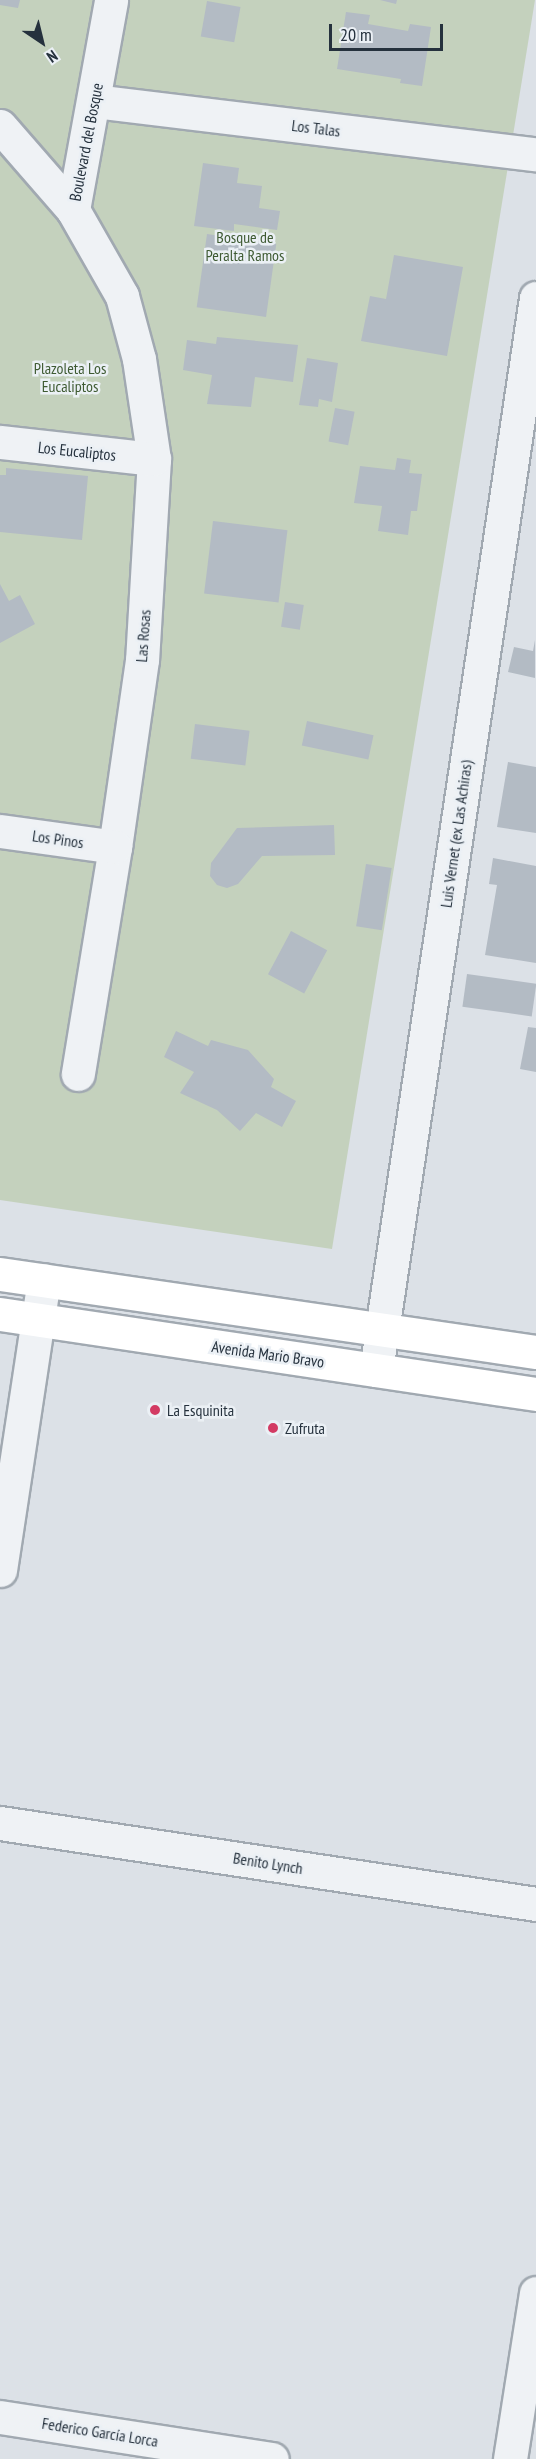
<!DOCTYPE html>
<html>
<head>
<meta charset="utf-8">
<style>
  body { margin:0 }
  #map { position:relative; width:536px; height:2459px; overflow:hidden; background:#dce1e7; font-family:"PT Sans Narrow",sans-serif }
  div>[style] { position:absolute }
  .green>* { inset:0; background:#c4d1bd }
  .building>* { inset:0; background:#b3bbc4; transform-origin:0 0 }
  .roads { filter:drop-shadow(2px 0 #a1a9b1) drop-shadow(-2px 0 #a1a9b1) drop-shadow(0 2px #a1a9b1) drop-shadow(0 -2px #a1a9b1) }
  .minor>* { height:33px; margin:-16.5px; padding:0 16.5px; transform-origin:16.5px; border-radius:16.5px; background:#eff2f5 }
  .major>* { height:33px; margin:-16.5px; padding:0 16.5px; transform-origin:16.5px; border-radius:16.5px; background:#fff }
  .dots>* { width:16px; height:16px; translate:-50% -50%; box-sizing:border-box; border:3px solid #ebf0f5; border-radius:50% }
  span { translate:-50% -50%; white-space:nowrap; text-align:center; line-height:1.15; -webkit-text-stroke:5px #ebf0f5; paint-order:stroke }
  .street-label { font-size:16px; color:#25313d }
  .park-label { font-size:16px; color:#3e5a32 }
  .poi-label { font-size:16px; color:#25313d }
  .left { translate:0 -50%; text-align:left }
  .north { position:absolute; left:12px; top:12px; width:60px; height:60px; -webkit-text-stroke:4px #ebf0f5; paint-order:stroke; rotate:145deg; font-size:16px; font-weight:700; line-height:24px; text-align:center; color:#25313d }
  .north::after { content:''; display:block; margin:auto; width:21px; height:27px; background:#25313d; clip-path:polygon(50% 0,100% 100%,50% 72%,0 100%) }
  .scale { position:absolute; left:329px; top:24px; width:114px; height:27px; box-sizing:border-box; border:3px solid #25313d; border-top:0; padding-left:8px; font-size:18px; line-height:21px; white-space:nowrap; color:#25313d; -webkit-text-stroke:4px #ebf0f5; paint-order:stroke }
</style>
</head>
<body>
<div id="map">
  <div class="green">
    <div style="clip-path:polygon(0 0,535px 0,332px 1249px,0 1200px)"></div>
  </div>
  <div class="building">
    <div style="clip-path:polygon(0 0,20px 0,18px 8px,0 5px)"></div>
    <div style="clip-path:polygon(380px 0,397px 0,396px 4px)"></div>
    <div style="left:207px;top:1px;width:34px;height:36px;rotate:10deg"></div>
    <div style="clip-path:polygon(346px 12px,370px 15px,368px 24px,408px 31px,410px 24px,431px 27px,422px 86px,400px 83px,401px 79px,337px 69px)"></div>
    <div style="clip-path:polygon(203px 163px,239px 168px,237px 183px,262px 186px,259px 208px,280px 211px,277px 230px,234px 224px,234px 231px,194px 226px)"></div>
    <div style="left:207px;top:234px;width:70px;height:74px;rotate:8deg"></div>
    <div style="clip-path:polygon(394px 255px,463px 267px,447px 356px,361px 341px,370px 296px,386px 299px)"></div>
    <div style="clip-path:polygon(217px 337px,298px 345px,293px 382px,255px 377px,251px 407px,207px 404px,212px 375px,183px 370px,187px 340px,216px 344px)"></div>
    <div style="clip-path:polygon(307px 358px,338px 363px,332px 402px,319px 399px,318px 407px,299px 405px)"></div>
    <div style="left:335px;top:408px;width:20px;height:34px;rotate:11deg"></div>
    <div style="clip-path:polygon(397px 458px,411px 460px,409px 473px,422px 474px,417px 511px,411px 511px,408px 535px,378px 531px,382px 506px,354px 503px,360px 466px,395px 470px)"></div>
    <div style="clip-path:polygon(6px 468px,88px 476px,82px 540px,0 532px,0 475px,6px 475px)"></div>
    <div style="left:213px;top:521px;width:75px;height:73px;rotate:7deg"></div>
    <div style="clip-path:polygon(0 584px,9px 601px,20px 595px,35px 624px,0 643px)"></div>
    <div style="left:285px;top:602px;width:19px;height:25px;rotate:9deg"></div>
    <div style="clip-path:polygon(535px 640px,535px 678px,508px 672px,514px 647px,533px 651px)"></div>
    <div style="left:307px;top:721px;width:68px;height:25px;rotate:12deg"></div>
    <div style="left:195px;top:724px;width:55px;height:35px;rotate:7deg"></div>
    <div style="clip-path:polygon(508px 762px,536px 767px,536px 833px,497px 827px)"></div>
    <div style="clip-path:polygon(334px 825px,335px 855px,262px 856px,238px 884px,227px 888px,217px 885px,210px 876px,211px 863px,237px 828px)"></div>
    <div style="clip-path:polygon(493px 858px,536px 866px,536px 963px,485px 955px,497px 885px,489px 884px)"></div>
    <div style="left:366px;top:864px;width:26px;height:63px;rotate:9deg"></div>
    <div style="left:291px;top:931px;width:41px;height:49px;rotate:28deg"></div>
    <div style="left:467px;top:974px;width:70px;height:33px;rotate:8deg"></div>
    <div style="clip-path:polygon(528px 1027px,536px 1028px,536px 1072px,520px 1069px)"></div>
    <div style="clip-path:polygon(176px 1031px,208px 1046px,211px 1040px,248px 1050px,274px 1079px,271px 1087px,296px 1101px,282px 1127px,256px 1113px,240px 1131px,217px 1110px,180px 1093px,194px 1072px,164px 1057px)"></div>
  </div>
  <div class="roads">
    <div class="minor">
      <div style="left:95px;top:101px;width:444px;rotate:6.9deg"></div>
      <div style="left:0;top:126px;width:111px;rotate:49deg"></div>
      <div style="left:73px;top:210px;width:99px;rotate:60.3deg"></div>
      <div style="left:122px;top:296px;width:65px;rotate:74.9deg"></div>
      <div style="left:139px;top:359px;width:101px;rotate:81.5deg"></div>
      <div style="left:154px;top:459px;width:201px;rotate:93.4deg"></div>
      <div style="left:142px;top:660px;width:189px;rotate:98.2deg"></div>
      <div style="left:115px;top:847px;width:230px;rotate:99.3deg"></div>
      <div style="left:73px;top:210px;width:213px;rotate:-79.7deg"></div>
      <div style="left:0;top:442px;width:155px;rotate:6.3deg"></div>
      <div style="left:0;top:831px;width:116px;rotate:7.9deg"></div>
      <div style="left:376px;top:1370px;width:1084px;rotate:-81.51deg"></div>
      <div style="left:0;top:1570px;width:293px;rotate:-81.4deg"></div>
      <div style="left:0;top:1823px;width:542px;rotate:8.59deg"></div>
      <div style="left:0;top:2417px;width:275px;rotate:8.8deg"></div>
      <div style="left:510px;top:2459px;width:168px;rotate:-81.1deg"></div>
    </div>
    <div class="major">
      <div style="left:0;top:1274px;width:542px;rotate:8.28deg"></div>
      <div style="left:0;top:1314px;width:542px;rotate:8.49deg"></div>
    </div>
  </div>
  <div class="dots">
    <div style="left:155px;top:1410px;background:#d33a63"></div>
    <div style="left:273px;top:1428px;background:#d33a63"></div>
  </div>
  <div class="street-label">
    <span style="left:316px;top:128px;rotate:7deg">Los Talas</span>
    <span style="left:86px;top:142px;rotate:-79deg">Boulevard del Bosque</span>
    <span style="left:77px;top:451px;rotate:6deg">Los Eucaliptos</span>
    <span style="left:143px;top:636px;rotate:-86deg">Las Rosas</span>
    <span style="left:456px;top:834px;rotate:-82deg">Luis Vernet (ex Las Achiras)</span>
    <span style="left:58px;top:839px;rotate:8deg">Los Pinos</span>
    <span style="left:268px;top:1354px;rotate:8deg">Avenida Mario Bravo</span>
    <span style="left:268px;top:1863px;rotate:9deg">Benito Lynch</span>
    <span style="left:100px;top:2432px;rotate:9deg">Federico García Lorca</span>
  </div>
  <div class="park-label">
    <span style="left:245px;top:246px">Bosque de<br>Peralta Ramos</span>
    <span style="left:70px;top:377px">Plazoleta Los<br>Eucaliptos</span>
  </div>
  <div class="poi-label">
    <span class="left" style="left:167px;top:1410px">La Esquinita</span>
    <span class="left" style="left:285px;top:1428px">Zufruta</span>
  </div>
  <div class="north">N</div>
  <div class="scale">20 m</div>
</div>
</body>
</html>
